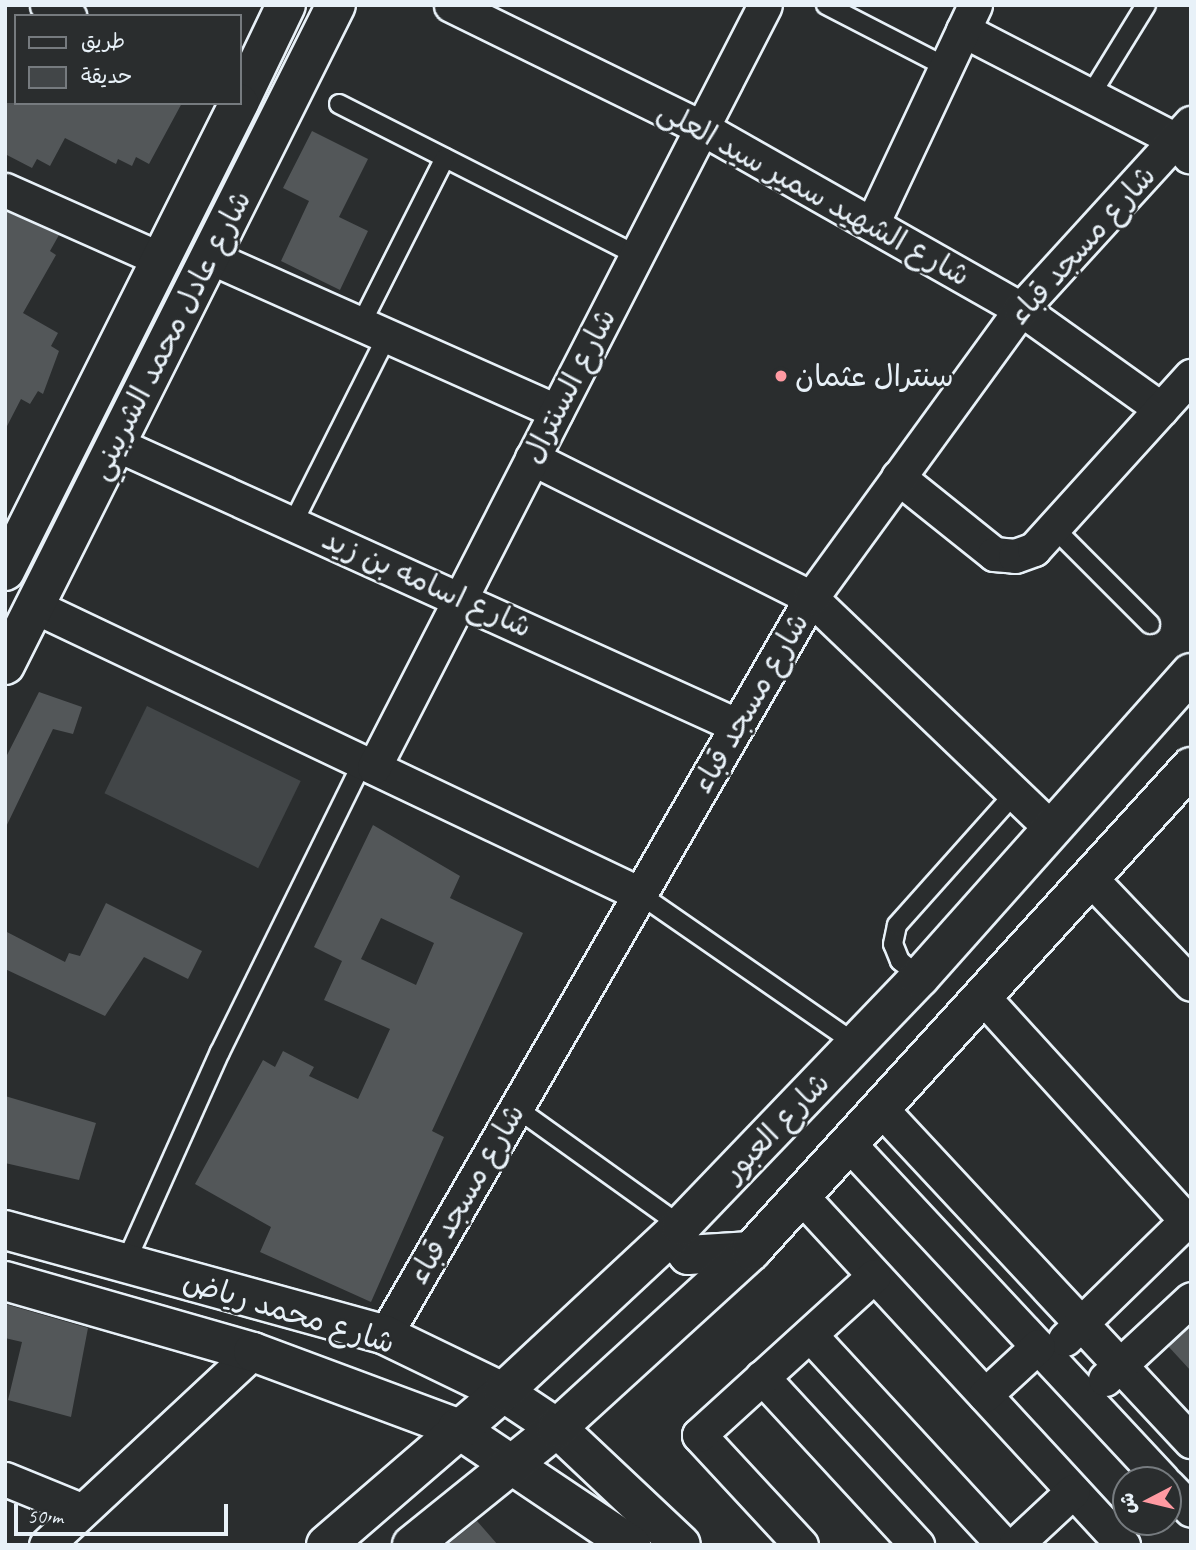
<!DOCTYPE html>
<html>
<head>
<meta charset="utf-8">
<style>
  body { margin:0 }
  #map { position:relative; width:1196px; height:1550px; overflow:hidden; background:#2a2d2e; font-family:Caveat,"Playpen Sans Arabic",sans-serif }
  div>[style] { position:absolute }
  .green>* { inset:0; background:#424648; transform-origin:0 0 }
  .building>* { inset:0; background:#535759 }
  .roads { filter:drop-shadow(2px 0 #e8f1f8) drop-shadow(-2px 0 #e8f1f8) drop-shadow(0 2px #e8f1f8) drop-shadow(0 -2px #e8f1f8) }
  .lane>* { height:18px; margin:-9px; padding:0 9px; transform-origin:9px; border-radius:9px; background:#2a2d2e }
  .street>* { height:33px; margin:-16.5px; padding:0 16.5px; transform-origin:16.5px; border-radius:16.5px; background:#2a2d2e }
  .secondary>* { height:38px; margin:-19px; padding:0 19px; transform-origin:19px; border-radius:19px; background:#2a2d2e }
  .dots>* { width:19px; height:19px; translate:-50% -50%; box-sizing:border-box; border:4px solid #2a2d2e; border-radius:50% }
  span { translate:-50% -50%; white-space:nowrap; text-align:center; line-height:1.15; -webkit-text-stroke:5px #2a2d2e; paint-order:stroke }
  .street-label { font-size:30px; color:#e8f1f8 }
  .poi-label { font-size:30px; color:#e8f1f8 }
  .left { translate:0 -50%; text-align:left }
  .frame { position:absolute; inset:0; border:7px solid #e8f1f8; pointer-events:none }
  .legend { position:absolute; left:14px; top:14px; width:228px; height:91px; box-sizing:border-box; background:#2a2d2e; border:2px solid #767b7f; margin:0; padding:9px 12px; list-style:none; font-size:21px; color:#e8f1f8 }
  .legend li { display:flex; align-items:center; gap:14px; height:35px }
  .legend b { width:35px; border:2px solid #767b7f }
  .north { position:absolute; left:1112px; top:1466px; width:70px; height:70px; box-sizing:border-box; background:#2a2d2e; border:2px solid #767b7f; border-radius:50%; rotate:263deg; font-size:19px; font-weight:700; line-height:28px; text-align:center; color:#e8f1f8 }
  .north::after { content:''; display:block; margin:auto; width:24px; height:32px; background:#ff9aa2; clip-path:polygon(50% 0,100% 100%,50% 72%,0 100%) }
  .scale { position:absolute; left:14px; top:1504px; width:214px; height:32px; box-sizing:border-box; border:4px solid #e8f1f8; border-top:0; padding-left:9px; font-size:21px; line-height:24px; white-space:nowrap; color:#e8f1f8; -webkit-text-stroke:5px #2a2d2e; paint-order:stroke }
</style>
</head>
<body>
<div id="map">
  <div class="green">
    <div style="left:147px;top:706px;width:171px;height:97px;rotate:26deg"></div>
  </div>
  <div class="building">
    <div style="clip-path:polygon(5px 103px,182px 103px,149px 164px,136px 157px,132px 166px,118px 159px,116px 164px,65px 138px,50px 166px,37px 159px,32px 168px,5px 154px)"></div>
    <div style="clip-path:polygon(312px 131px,368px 159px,339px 217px,368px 231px,340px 290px,281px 261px,309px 201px,283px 188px)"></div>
    <div style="clip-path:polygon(5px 211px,59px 235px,50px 251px,56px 255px,23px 313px,58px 333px,51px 346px,59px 351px,43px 394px,38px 391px,30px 404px,21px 399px,5px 430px)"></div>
    <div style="clip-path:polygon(39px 692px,82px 707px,73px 734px,53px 729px,5px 829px,5px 759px)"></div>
    <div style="clip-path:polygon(evenodd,373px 825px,460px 876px,450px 898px,523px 933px,432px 1131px,444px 1137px,371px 1302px,260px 1252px,271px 1227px,195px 1184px,263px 1060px,275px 1067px,283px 1051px,314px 1067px,309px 1076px,358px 1099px,390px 1029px,324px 1000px,342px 961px,314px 947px,373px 825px,381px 918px,434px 943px,416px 985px,361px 959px,381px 918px)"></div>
    <div style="clip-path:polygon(106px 903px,202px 951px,188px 979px,144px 957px,105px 1016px,5px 969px,5px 931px,65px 962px,69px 953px,80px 956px)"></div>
    <div style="clip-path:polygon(5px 1096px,96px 1123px,79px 1180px,5px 1163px)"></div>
    <div style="clip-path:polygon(5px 1304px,88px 1328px,71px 1417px,8px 1400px,22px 1342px,5px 1338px)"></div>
    <div style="clip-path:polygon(1191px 1326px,1191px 1371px,1168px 1346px)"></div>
    <div style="clip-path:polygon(477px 1521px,498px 1545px,447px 1545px)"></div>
  </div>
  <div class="roads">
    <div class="lane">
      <div style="left:826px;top:5px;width:135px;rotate:27.3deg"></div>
      <div style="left:1090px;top:96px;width:107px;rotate:-58.4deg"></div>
      <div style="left:339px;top:104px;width:333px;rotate:26.9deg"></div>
      <div style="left:361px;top:324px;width:186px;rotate:-63.2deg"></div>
      <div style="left:293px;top:523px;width:209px;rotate:-63.3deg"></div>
      <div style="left:1054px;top:528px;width:136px;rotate:45deg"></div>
      <div style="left:638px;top:893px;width:265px;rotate:34.7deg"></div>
      <div style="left:920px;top:977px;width:26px;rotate:-141deg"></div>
      <div style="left:900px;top:961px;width:18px;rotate:-112deg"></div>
      <div style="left:893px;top:944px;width:19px;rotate:-78deg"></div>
      <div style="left:897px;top:925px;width:177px;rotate:-48.2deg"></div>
      <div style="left:515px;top:1107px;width:204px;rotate:35.6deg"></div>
      <div style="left:125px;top:1264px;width:232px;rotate:-65.9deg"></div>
      <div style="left:220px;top:1052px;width:323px;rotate:-63.8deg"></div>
    </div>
    <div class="street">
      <div style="left:47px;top:5px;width:25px;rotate:27deg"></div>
      <div style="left:451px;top:5px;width:280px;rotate:26.1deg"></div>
      <div style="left:702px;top:128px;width:367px;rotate:29.6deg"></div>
      <div style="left:1021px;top:309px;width:172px;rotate:35.5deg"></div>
      <div style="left:963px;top:30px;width:240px;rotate:27.3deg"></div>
      <div style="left:1176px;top:140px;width:21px;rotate:51deg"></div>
      <div style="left:5px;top:190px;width:172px;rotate:24deg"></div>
      <div style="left:872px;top:224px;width:242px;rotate:-64.8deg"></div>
      <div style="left:210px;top:257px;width:379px;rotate:24deg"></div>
      <div style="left:116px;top:444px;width:681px;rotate:24.38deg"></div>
      <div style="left:532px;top:458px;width:312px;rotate:26.6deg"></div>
      <div style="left:811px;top:598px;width:334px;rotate:43.8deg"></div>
      <div style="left:898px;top:477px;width:123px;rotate:38.7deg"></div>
      <div style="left:994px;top:554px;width:21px;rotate:5deg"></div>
      <div style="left:1015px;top:556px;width:20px;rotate:-20deg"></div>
      <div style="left:1034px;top:549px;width:234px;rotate:-47.8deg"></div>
      <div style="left:34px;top:606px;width:669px;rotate:25.42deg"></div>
      <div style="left:374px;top:767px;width:856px;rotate:-62.84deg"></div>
      <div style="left:1090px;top:878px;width:146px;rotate:46.4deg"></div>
      <div style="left:983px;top:997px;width:302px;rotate:47.7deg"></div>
      <div style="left:882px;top:1110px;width:453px;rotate:47deg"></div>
      <div style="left:850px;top:1145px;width:458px;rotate:47deg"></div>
      <div style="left:803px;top:1198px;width:472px;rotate:47.3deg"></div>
      <div style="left:385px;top:1335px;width:851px;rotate:-59.97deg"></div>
      <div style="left:811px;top:598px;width:357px;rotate:-54deg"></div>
      <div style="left:1021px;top:309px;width:252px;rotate:-47.6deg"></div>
      <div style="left:810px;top:1335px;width:286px;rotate:47.3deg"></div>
      <div style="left:1065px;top:1339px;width:176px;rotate:-44.3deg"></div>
      <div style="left:762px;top:1377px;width:229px;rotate:47.3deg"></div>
      <div style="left:1105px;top:1379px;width:117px;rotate:-42.9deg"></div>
      <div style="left:985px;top:1395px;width:72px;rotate:-42.8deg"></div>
      <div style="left:5px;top:1479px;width:82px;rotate:22.2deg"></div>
      <div style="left:1168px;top:1486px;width:33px;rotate:46deg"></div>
      <div style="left:46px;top:1545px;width:283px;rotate:-43deg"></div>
      <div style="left:801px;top:1545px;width:150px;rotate:-132.8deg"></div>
      <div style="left:699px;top:1435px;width:236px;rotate:-42.3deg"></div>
      <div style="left:1015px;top:1545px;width:79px;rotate:-43deg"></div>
    </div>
    <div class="secondary">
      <div style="left:240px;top:101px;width:106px;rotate:-64.4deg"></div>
      <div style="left:5px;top:571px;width:523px;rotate:-63.43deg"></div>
      <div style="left:5px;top:665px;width:738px;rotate:-63.37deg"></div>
      <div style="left:681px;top:1226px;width:16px;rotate:101deg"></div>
      <div style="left:678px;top:1242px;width:16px;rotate:52deg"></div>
      <div style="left:688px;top:1255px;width:63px;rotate:-3.6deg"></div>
      <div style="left:5px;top:1230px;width:394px;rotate:15.4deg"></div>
      <div style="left:385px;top:1335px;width:131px;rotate:25.8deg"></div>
      <div style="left:503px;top:1392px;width:65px;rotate:33.7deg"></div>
      <div style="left:557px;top:1428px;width:170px;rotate:43.3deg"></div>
      <div style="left:5px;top:1281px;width:258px;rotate:16deg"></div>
      <div style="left:253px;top:1352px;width:218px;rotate:20.4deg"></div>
      <div style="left:457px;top:1428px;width:210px;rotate:33.9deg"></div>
      <div style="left:326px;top:1545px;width:234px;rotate:-40.8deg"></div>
      <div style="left:503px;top:1392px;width:243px;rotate:-43deg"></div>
      <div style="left:681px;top:1226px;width:345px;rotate:-46.2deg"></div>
      <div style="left:920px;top:977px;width:407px;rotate:-48.3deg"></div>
      <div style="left:412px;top:1545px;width:186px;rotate:-38.9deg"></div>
      <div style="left:557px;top:1428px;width:263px;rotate:-42.4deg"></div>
      <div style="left:751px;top:1251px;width:654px;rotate:-47.73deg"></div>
    </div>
  </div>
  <div class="dots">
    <div style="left:781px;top:376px;background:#ff9aa2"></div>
  </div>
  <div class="street-label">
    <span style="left:814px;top:193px;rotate:29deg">شارع الشهيد سمير سيد العلى</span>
    <span style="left:1082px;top:245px;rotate:-48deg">شارع مسجد قباء</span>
    <span style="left:170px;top:335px;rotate:-63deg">شارع عادل محمد الشربيني</span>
    <span style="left:569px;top:386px;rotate:-63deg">شارع السنترال</span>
    <span style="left:427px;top:583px;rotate:24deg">شارع اسامه بن زيد</span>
    <span style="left:750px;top:703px;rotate:-60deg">شارع مسجد قباء</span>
    <span style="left:776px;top:1127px;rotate:-46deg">شارع العبور</span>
    <span style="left:466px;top:1194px;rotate:-60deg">شارع مسجد قباء</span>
    <span style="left:289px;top:1312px;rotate:17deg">شارع محمد رياض</span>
  </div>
  <div class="poi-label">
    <span class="left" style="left:795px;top:376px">سنترال عثمان</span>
  </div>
  <div class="frame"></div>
  <ul class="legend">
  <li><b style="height:9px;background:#2a2d2e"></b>طريق</li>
  <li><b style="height:19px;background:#424648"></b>حديقة</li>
  </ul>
  <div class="north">ش</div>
  <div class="scale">50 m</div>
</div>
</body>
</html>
